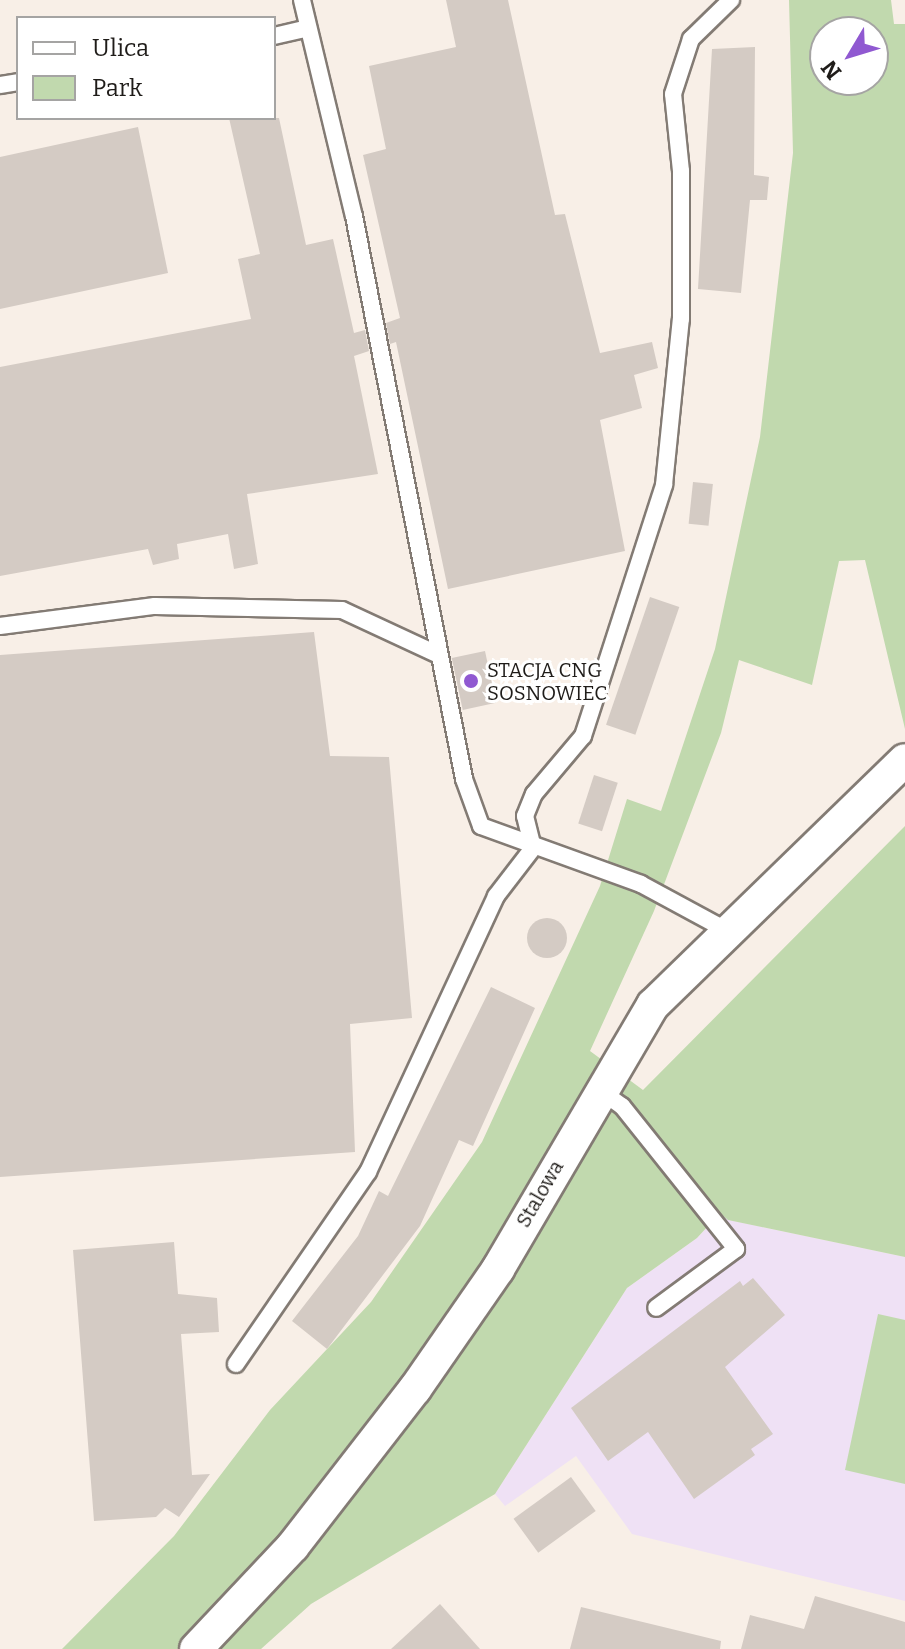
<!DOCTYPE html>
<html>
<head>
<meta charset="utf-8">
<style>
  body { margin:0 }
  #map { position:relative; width:905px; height:1649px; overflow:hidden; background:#f8efe7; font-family:Bitter,serif }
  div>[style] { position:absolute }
  .education>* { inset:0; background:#efe1f5 }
  .green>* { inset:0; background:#c1d9ae }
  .building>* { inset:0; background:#d4cbc4; transform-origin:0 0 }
  .round { border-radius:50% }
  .roads { filter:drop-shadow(2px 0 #837b74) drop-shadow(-2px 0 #837b74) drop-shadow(0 2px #837b74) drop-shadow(0 -2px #837b74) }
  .service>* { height:16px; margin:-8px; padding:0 8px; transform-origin:8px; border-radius:8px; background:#fff }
  .minor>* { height:32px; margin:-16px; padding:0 16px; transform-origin:16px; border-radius:16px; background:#fff }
  .dots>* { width:22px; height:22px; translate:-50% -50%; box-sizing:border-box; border:4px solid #fff; border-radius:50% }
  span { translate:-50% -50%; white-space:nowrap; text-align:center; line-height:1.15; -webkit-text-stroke:6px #fff; paint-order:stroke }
  .poi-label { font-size:20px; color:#1f1c19 }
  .left { translate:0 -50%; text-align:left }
  .street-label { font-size:20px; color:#1f1c19 }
  .legend { position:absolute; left:16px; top:16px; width:260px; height:104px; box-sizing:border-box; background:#fff; border:2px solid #a5a4a3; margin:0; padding:10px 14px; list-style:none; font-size:24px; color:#1f1c19 }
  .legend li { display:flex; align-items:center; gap:16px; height:40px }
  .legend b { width:40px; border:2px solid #a5a4a3 }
  .north { position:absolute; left:809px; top:16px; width:80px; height:80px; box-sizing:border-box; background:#fff; border:2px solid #a5a4a3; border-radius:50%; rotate:232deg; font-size:22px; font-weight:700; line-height:32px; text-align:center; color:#1f1c19 }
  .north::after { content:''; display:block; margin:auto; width:28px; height:36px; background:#9059d1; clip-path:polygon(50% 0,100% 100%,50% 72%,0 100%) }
</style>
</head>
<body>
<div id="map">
  <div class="education">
    <div style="clip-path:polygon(721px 1213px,729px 1220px,905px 1257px,905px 1601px,632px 1534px,576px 1456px,505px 1506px,495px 1494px,627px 1288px,697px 1238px)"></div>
  </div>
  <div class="green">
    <div style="clip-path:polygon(evenodd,789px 0,891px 0,894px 24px,905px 24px,905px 729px,865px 560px,839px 561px,812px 685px,739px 660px,721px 733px,654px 911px,590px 1051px,643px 1090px,905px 826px,905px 1257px,728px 1220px,720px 1213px,697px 1238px,627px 1288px,495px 1494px,311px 1604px,261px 1649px,62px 1649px,174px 1536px,270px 1410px,371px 1302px,482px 1142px,600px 886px,627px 799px,661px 811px,715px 649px,760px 437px,793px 153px,789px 0,825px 32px,873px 32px,873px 80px,825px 80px,825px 32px)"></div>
    <div style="clip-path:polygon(878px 1314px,905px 1320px,905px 1484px,845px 1470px)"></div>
  </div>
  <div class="building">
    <div style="clip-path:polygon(446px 0,508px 0,555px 215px,565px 214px,600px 353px,652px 342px,658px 368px,634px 375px,642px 408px,600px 420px,625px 551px,448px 589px,396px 342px,390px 344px,386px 323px,400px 318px,363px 155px,386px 149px,369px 66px,456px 47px)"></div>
    <div style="clip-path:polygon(755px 47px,754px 175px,769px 177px,767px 200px,750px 200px,741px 293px,698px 289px,712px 49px)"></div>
    <div style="clip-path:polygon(229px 118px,279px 118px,306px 245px,333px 239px,354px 333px,365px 330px,369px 351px,354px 356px,378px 474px,247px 494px,258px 564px,234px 569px,228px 534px,177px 544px,179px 559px,153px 565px,148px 549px,0 576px,0 367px,251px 319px,238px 259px,260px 254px)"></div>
    <div style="clip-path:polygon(138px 127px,168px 273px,0 309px,0 157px)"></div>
    <div style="left:693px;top:482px;width:20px;height:42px;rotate:6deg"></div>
    <div style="left:650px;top:597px;width:31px;height:135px;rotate:19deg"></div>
    <div style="clip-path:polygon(314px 632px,330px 756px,389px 757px,412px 1018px,350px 1024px,355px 1152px,0 1177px,0 655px)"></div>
    <div style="left:485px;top:651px;width:53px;height:34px;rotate:78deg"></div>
    <div style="left:594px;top:775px;width:25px;height:51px;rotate:18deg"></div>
    <div class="round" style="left:527px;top:918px;width:40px;height:40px"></div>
    <div style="clip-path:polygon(491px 987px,535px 1008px,473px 1146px,459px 1140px,420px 1226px,327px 1349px,292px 1321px,358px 1236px,379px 1191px,388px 1196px)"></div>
    <div style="clip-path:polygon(174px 1242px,178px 1294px,217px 1298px,219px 1332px,181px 1334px,192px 1475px,210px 1474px,179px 1517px,165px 1508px,156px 1517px,94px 1521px,73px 1250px)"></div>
    <div style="clip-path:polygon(753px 1278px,785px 1315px,725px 1367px,773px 1434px,751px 1449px,755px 1455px,694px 1499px,648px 1432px,608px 1461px,571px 1408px,740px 1281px,743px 1286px)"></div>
    <div style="left:571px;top:1477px;width:42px;height:71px;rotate:54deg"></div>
    <div style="clip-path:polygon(815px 1596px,905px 1622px,905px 1649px,741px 1649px,750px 1615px,804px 1629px)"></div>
    <div style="clip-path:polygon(440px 1604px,480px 1649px,391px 1649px)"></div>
    <div style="clip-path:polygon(581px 1607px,721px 1641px,720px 1649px,570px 1649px)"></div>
  </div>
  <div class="roads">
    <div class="service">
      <div style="left:302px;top:0;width:222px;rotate:76.5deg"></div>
      <div style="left:354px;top:216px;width:574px;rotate:78.94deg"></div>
      <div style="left:464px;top:779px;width:50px;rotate:70.1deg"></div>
      <div style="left:481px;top:826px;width:170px;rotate:19.9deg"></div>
      <div style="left:641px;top:884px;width:97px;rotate:28.4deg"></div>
      <div style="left:274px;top:36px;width:35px;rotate:-13deg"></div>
      <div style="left:0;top:85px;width:18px;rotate:-9deg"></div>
      <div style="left:0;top:626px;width:156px;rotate:-7.4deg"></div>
      <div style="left:155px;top:606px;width:187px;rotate:1.2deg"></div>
      <div style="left:342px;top:610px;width:105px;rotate:24.9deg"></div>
      <div style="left:533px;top:848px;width:33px;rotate:-104deg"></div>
      <div style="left:525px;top:816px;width:24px;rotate:-68deg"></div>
      <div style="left:534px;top:794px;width:76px;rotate:-49.8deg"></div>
      <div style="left:583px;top:736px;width:264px;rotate:-72.1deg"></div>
      <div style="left:664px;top:485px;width:167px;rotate:-84.2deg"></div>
      <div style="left:681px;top:319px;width:148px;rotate:-90deg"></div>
      <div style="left:681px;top:171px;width:77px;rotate:-95.9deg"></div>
      <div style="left:673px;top:94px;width:58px;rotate:-71.9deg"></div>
      <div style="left:691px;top:39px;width:56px;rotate:-44.3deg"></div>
      <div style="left:601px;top:1091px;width:26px;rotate:36deg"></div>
      <div style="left:622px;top:1106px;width:183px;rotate:51.4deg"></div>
      <div style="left:736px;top:1249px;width:99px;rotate:143.6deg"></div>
      <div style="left:236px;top:1364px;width:233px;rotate:-55.5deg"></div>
      <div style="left:368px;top:1172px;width:304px;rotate:-65.1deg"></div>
      <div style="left:496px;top:896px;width:61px;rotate:-52.4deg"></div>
    </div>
    <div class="minor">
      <div style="left:196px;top:1649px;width:141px;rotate:-46.7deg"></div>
      <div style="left:293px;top:1546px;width:199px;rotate:-52.2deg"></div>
      <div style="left:415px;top:1389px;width:146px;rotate:-55.3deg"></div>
      <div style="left:498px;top:1269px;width:306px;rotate:-59.6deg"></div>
      <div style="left:653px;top:1005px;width:351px;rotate:-44.2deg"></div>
    </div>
  </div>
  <div class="dots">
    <div style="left:471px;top:681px;background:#9059d1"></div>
  </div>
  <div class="poi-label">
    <span class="left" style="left:487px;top:682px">STACJA CNG<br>SOSNOWIEC</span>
  </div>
  <div class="street-label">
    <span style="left:540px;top:1194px;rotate:-60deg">Stalowa</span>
  </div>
  <ul class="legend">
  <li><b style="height:10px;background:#fff"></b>Ulica</li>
  <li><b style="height:22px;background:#c1d9ae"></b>Park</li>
  </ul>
  <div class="north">N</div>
</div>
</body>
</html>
